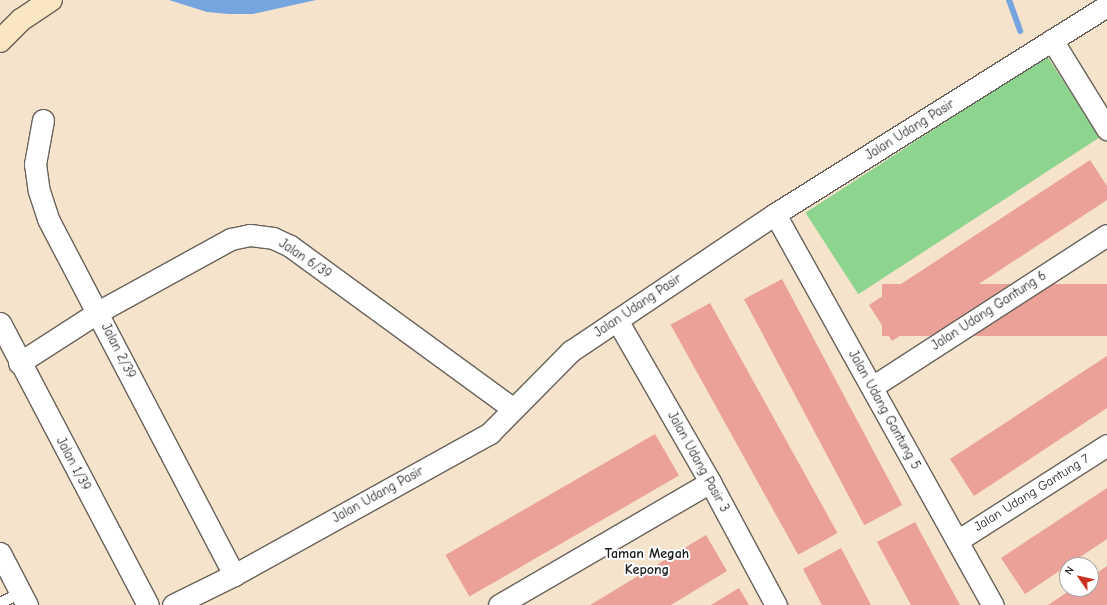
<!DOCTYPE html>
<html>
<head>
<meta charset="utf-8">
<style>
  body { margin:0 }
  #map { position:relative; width:1107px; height:605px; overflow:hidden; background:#f6e3cc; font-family:"Comic Neue",sans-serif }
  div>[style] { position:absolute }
  .green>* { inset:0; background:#8dd48e; transform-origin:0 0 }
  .water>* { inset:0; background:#75a4df }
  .stream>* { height:6px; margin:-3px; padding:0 3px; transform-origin:3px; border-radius:3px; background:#75a4df }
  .building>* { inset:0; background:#eba197; transform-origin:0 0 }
  .roads { filter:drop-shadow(1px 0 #68625a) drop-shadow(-1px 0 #68625a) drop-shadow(0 1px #68625a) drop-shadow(0 -1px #68625a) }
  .lane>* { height:10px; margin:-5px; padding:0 5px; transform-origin:5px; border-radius:5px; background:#fff }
  .street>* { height:21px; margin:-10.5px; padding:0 10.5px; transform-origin:10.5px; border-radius:10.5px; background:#fff }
  .secondary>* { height:22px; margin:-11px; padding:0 11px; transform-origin:11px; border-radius:11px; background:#f9e7c3 }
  span { translate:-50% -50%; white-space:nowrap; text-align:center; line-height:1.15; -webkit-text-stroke:4px #fff; paint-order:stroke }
  .street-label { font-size:13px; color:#1c1c1c }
  .neighbourhood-label { font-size:14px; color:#1c1c1c; font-weight:700 }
  .north { position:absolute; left:1059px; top:557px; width:40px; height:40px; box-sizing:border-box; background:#fff; border:1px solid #a4a4a4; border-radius:50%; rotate:304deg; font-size:11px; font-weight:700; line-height:16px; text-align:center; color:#1c1c1c }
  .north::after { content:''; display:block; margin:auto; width:14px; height:18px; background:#c8321e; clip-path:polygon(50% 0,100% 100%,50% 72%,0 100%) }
</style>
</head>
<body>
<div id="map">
  <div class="green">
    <div style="left:1047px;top:56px;width:97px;height:288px;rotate:57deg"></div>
  </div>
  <div class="water">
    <div style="clip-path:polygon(169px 0,316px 0,253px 14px,229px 14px,207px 12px)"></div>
  </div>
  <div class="stream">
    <div style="left:1009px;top:0;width:33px;rotate:70deg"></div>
  </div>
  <div class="building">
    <div style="clip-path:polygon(1090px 160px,1107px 186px,1107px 200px,892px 341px,869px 305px)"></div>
    <div style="left:782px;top:279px;width:256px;height:43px;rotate:62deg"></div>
    <div style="left:1107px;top:284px;width:52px;height:225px;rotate:90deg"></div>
    <div style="left:710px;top:303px;width:263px;height:45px;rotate:61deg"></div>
    <div style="clip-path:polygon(1107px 356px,1107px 408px,974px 496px,950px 459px)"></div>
    <div style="left:655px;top:434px;width:48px;height:242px;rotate:60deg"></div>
    <div style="clip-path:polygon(1107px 488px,1107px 539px,1025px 594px,1001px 558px)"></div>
    <div style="clip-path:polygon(915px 522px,960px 605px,911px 605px,877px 542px)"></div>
    <div style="clip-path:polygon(706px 535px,727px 571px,671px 605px,590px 605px)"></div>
    <div style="clip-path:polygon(841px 548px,871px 605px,822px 605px,803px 569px)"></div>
    <div style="clip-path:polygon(1107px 566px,1107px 605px,1048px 605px,1072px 589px,1091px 589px,1091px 577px)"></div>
    <div style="clip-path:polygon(739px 588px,749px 605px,711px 605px)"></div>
  </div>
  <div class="roads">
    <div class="lane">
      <div style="left:0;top:603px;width:23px;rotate:-25deg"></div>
    </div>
    <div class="street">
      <div style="left:1052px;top:40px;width:105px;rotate:58.3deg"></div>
      <div style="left:43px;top:120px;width:45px;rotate:100.3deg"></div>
      <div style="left:35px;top:164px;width:27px;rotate:82deg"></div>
      <div style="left:39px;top:191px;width:29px;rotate:72deg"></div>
      <div style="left:48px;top:219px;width:402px;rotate:62.4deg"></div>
      <div style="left:775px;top:214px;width:448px;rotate:60.9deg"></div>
      <div style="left:617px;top:320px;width:187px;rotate:60.1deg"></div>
      <div style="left:710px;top:482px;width:140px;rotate:61.8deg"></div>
      <div style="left:0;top:323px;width:318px;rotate:62.3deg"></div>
      <div style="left:19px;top:363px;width:94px;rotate:-32.8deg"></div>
      <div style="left:98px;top:312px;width:152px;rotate:-28.8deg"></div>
      <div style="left:231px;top:239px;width:19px;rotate:-12deg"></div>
      <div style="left:250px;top:235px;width:23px;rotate:7deg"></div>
      <div style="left:273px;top:238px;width:19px;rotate:25deg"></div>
      <div style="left:290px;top:246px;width:275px;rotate:36.1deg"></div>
      <div style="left:872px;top:387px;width:280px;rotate:-32.9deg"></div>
      <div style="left:957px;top:541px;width:178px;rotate:-32.6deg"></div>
      <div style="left:0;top:553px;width:59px;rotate:62.6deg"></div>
      <div style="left:173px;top:605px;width:68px;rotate:-26.2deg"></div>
      <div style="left:234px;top:575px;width:293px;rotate:-29deg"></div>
      <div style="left:490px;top:433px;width:115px;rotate:-45.4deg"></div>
      <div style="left:571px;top:351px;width:246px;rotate:-33.9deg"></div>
      <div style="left:775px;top:214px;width:392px;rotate:-32.1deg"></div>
      <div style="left:499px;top:605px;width:244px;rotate:-30.2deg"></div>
    </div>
    <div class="secondary">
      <div style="left:0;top:41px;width:30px;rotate:-45deg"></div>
      <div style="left:21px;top:20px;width:36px;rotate:-34deg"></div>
    </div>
  </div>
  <div class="street-label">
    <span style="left:910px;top:130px;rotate:-32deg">Jalan Udang Pasir</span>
    <span style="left:305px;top:259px;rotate:34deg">Jalan 6/39</span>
    <span style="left:638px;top:306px;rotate:-34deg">Jalan Udang Pasir</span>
    <span style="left:989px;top:311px;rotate:-33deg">Jalan Udang Gantung 6</span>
    <span style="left:118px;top:351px;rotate:63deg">Jalan 2/39</span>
    <span style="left:884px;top:410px;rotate:61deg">Jalan Udang Gantung 5</span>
    <span style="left:698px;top:462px;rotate:61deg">Jalan Udang Pasir 3</span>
    <span style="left:73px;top:464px;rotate:62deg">Jalan 1/39</span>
    <span style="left:1032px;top:493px;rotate:-32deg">Jalan Udang Gantung 7</span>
    <span style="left:378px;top:495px;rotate:-29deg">Jalan Udang Pasir</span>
  </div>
  <div class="neighbourhood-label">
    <span style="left:647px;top:562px">Taman Megah<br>Kepong</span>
  </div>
  <div class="north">N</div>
</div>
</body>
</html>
